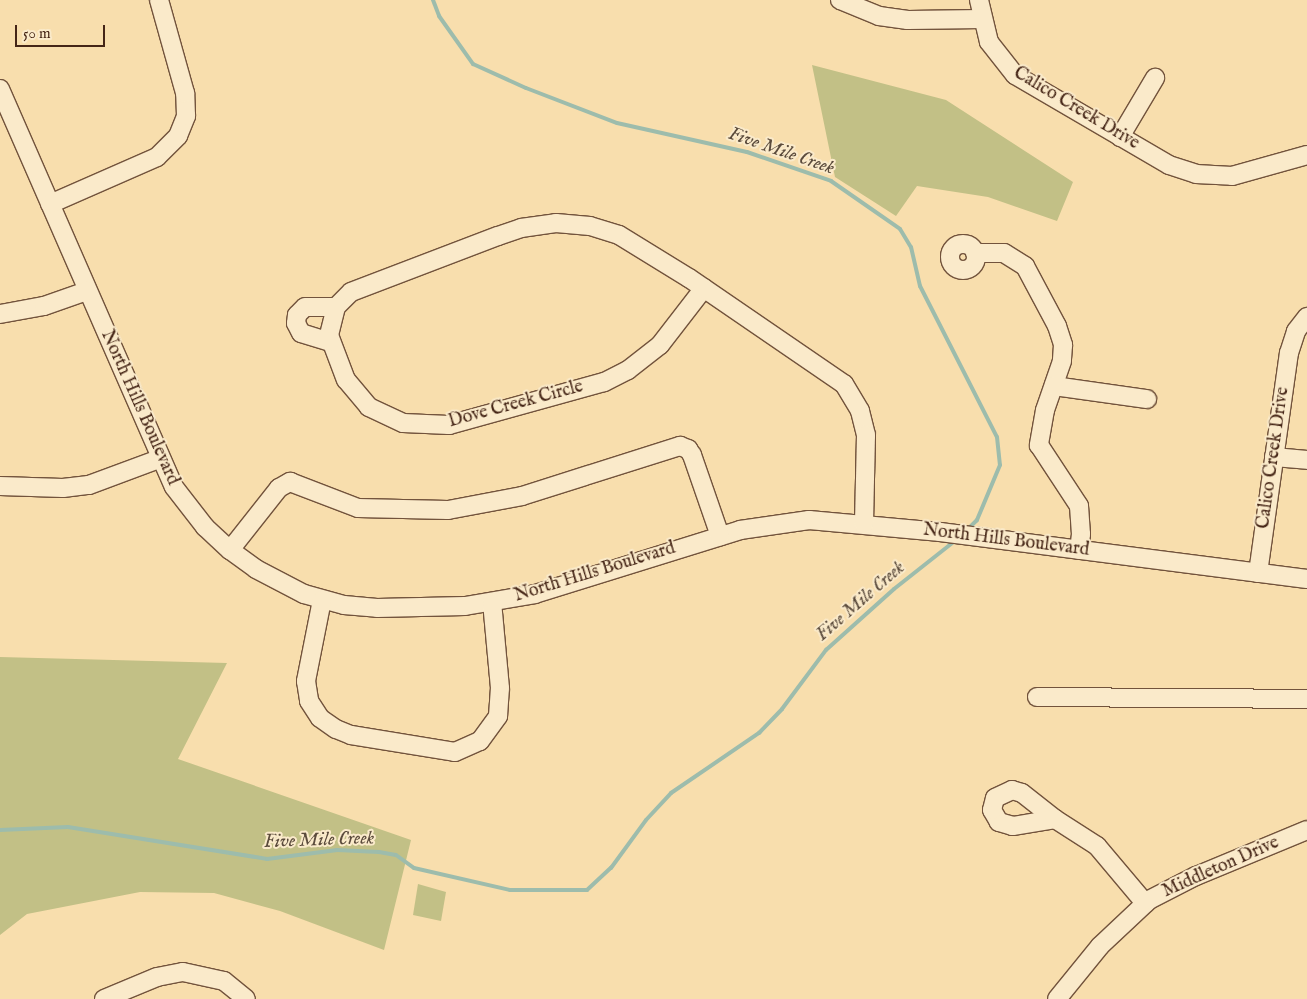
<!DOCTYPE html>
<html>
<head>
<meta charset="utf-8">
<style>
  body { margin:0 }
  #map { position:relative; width:1307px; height:999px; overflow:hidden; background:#f8dead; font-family:"IM FELL English",serif }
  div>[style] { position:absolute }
  .green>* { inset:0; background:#c2c086 }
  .stream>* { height:4px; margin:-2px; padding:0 2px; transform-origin:2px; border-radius:2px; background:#9dbcac }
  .roads { filter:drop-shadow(1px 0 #72533c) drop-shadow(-1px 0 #72533c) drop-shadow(0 1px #72533c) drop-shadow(0 -1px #72533c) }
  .minor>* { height:18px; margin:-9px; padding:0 9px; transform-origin:9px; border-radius:9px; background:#faeaca }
  .minor>.ring { margin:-9px; padding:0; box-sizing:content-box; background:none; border:18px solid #faeaca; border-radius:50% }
  span { translate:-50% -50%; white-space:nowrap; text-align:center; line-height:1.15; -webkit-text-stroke:4px #faeaca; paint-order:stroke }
  .street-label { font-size:18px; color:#452516 }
  .water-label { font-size:19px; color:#5b4b3c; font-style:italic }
  .scale { position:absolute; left:15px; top:25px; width:90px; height:22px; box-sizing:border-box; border:2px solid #452516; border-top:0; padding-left:6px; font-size:15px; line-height:18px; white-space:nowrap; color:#452516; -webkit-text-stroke:4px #faeaca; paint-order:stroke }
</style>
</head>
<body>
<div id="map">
  <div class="green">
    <div style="clip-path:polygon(812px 65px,946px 100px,1073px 182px,1057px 221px,988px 197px,917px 186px,896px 216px,835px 177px)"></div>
    <div style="clip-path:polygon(0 657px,227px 663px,178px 759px,411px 840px,384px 950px,280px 911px,214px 893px,140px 892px,27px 914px,0 935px)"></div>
    <div style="clip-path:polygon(418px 884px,446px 892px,441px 921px,413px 915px)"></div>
  </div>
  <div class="stream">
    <div style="left:433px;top:0;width:17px;rotate:69deg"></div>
    <div style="left:439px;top:16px;width:59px;rotate:54.7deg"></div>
    <div style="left:473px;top:64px;width:58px;rotate:24.4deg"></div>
    <div style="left:526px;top:88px;width:97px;rotate:21deg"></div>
    <div style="left:617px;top:123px;width:133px;rotate:12.6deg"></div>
    <div style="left:747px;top:152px;width:89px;rotate:19deg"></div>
    <div style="left:831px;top:181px;width:84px;rotate:34.8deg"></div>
    <div style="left:900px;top:229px;width:21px;rotate:59deg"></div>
    <div style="left:911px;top:247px;width:40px;rotate:77deg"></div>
    <div style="left:920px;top:286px;width:169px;rotate:63deg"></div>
    <div style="left:997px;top:437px;width:28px;rotate:84deg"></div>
    <div style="left:1000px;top:465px;width:60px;rotate:112.7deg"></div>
    <div style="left:977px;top:520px;width:14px;rotate:135deg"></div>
    <div style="left:0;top:830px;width:68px;rotate:-2.5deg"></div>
    <div style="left:68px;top:827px;width:202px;rotate:9.1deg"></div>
    <div style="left:267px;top:859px;width:71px;rotate:-7.3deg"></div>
    <div style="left:337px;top:850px;width:42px;rotate:2.7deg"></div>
    <div style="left:379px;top:852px;width:17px;rotate:10deg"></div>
    <div style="left:396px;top:855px;width:22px;rotate:36deg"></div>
    <div style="left:414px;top:868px;width:98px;rotate:12.9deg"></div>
    <div style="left:510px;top:890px;width:77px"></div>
    <div style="left:587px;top:890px;width:33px;rotate:-43deg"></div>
    <div style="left:611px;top:868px;width:59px;rotate:-53.9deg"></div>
    <div style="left:646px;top:820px;width:37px;rotate:-47deg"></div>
    <div style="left:671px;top:793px;width:107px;rotate:-34.3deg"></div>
    <div style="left:759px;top:733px;width:33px;rotate:-46deg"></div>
    <div style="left:782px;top:709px;width:74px;rotate:-53.3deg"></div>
    <div style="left:826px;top:650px;width:91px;rotate:-41.9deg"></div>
    <div style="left:894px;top:589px;width:79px;rotate:-38.3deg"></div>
  </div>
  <div class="roads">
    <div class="minor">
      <div style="left:840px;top:0;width:42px;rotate:22.3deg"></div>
      <div style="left:879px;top:16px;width:29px;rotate:8deg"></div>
      <div style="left:908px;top:20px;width:74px;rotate:-0.8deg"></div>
      <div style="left:979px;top:0;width:43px;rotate:76.6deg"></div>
      <div style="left:989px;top:42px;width:42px;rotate:51.8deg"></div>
      <div style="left:1015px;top:75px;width:178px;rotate:30.3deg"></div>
      <div style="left:1169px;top:165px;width:28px;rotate:18deg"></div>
      <div style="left:1196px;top:174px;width:36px;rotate:3deg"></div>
      <div style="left:1232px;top:176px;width:78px;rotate:-15.6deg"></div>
      <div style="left:0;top:89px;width:434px;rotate:66.4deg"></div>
      <div style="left:174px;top:487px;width:51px;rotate:52.2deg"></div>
      <div style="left:205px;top:527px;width:34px;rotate:43deg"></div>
      <div style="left:230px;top:550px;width:32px;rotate:36deg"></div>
      <div style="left:256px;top:569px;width:54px;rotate:27.5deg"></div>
      <div style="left:304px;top:594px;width:41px;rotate:15.4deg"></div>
      <div style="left:344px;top:605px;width:33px;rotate:5deg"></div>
      <div style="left:377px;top:608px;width:88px;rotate:-1.3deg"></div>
      <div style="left:465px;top:606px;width:71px;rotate:-9.7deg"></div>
      <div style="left:535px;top:594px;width:215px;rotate:-17.3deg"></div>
      <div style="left:740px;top:530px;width:70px;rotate:-8.2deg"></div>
      <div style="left:809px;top:520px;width:132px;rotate:5.2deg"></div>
      <div style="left:940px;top:532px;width:370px;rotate:7.3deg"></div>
      <div style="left:1120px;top:137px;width:69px;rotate:-59.3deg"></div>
      <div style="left:50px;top:204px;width:117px;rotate:-23.7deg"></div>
      <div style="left:157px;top:157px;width:30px;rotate:-45deg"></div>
      <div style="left:178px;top:136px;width:22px;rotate:-68deg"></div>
      <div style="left:186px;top:116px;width:23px;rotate:-92deg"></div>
      <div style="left:185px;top:93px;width:97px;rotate:-105.6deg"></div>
      <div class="ring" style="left:950px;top:244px;width:8px;height:8px"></div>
      <div style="left:975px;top:253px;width:29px"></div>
      <div style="left:1004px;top:253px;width:25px;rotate:32deg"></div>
      <div style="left:1025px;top:266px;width:68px;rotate:61.9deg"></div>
      <div style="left:1057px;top:326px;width:20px;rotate:72deg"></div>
      <div style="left:1063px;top:345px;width:16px;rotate:94deg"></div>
      <div style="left:1062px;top:361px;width:52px;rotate:109.1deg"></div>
      <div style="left:1045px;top:410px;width:36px;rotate:100deg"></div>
      <div style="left:1039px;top:445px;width:73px;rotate:56.7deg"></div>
      <div style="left:1079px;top:506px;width:28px;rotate:86deg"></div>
      <div style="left:1081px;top:534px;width:16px;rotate:97deg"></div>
      <div style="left:704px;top:288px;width:72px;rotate:127.7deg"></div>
      <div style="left:660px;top:345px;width:41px;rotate:142deg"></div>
      <div style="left:628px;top:370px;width:27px;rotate:153deg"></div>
      <div style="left:604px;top:382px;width:161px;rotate:164.5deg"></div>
      <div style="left:449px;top:425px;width:46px;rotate:-177.5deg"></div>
      <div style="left:403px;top:423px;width:38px;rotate:-155deg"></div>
      <div style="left:369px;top:407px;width:35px;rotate:-130deg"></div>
      <div style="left:346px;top:380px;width:48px;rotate:-110.7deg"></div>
      <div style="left:329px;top:335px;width:29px;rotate:-76deg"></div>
      <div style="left:336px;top:307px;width:21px;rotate:-45deg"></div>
      <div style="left:351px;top:292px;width:157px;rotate:-20.9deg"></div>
      <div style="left:498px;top:236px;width:24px;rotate:-19deg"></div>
      <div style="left:521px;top:228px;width:35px;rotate:-8deg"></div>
      <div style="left:556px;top:223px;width:34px;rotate:5deg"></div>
      <div style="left:590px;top:226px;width:30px;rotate:17deg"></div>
      <div style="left:619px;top:235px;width:82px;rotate:31.6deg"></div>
      <div style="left:689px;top:278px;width:188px;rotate:34.4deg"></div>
      <div style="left:844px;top:384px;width:31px;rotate:59deg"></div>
      <div style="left:860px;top:411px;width:25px;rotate:76deg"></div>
      <div style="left:866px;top:435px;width:89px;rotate:91.3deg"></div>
      <div style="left:0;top:314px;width:45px;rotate:-10.3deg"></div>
      <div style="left:44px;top:306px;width:46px;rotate:-19.2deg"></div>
      <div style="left:330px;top:342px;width:30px;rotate:-163deg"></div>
      <div style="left:301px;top:333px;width:11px;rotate:-117deg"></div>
      <div style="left:296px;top:323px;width:8px;rotate:-83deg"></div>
      <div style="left:297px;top:315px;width:11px;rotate:-45deg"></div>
      <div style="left:305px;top:307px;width:31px"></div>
      <div style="left:1054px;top:386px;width:94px;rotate:8deg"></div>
      <div style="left:1274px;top:457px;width:33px;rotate:5deg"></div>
      <div style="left:0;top:486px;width:63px;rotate:1.8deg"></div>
      <div style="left:63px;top:488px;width:26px;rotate:-7deg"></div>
      <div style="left:89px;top:485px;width:75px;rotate:-20.4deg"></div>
      <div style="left:230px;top:550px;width:79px;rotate:-51.7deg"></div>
      <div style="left:279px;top:488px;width:13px;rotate:-29deg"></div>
      <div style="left:290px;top:482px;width:73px;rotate:20.9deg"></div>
      <div style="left:358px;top:508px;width:90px;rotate:1.3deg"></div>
      <div style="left:448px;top:510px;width:75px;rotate:-10.7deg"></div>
      <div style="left:522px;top:496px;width:166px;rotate:-17.6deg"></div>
      <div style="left:680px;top:446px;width:9px;rotate:21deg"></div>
      <div style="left:688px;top:449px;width:7px;rotate:56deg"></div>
      <div style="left:692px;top:455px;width:86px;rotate:70.9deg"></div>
      <div style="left:1258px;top:573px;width:222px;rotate:-82deg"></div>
      <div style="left:1289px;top:353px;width:23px;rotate:-72deg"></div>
      <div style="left:1296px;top:331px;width:18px;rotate:-52deg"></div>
      <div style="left:322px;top:600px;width:83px;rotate:101.2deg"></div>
      <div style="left:306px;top:681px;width:20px;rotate:81deg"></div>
      <div style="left:309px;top:701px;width:20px;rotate:57deg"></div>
      <div style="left:320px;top:718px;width:19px;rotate:35deg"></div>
      <div style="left:336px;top:729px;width:16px;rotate:22deg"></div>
      <div style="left:351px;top:735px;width:105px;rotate:9.3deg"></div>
      <div style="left:455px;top:752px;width:27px;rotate:-24deg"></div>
      <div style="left:480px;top:741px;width:31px;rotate:-54deg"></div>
      <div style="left:498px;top:716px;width:28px;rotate:-86deg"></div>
      <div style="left:500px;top:688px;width:86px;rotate:-95.3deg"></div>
      <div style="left:1037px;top:697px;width:270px;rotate:0.4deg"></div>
      <div style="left:1012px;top:790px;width:10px;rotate:17deg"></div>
      <div style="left:1022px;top:793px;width:42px;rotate:38.2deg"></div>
      <div style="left:1055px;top:819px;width:43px;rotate:170.5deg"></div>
      <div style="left:1013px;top:826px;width:15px;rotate:-164deg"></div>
      <div style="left:999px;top:822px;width:14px;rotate:-120deg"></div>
      <div style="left:992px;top:810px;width:12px;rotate:-76deg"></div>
      <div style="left:995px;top:798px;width:19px;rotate:-25deg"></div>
      <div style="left:1055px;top:819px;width:50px;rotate:32.7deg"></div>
      <div style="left:1097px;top:846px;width:75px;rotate:49.9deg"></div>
      <div style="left:104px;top:999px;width:57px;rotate:-22.5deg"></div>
      <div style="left:157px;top:977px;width:26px;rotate:-11deg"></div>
      <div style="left:183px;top:972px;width:42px;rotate:12.4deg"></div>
      <div style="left:224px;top:981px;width:28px;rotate:39deg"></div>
      <div style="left:1057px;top:999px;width:68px;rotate:-50.9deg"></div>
      <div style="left:1100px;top:946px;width:67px;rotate:-43.2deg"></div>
      <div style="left:1149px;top:900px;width:53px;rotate:-27.1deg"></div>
      <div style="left:1196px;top:876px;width:120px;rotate:-22.5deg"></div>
    </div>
  </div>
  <div class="street-label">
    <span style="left:1076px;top:109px;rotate:31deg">Calico Creek Drive</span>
    <span style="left:516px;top:405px;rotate:-15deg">Dove Creek Circle</span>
    <span style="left:139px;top:408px;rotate:66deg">North Hills Boulevard</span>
    <span style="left:1274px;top:458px;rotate:-82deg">Calico Creek Drive</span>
    <span style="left:1006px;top:541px;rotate:7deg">North Hills Boulevard</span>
    <span style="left:595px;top:573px;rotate:-17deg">North Hills Boulevard</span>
    <span style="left:1221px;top:868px;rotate:-24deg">Middleton Drive</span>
  </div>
  <div class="water-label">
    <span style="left:781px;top:152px;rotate:19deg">Five Mile Creek</span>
    <span style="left:861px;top:602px;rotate:-41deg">Five Mile Creek</span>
    <span style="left:319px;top:841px;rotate:-2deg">Five Mile Creek</span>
  </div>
  <div class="scale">50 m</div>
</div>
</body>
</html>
